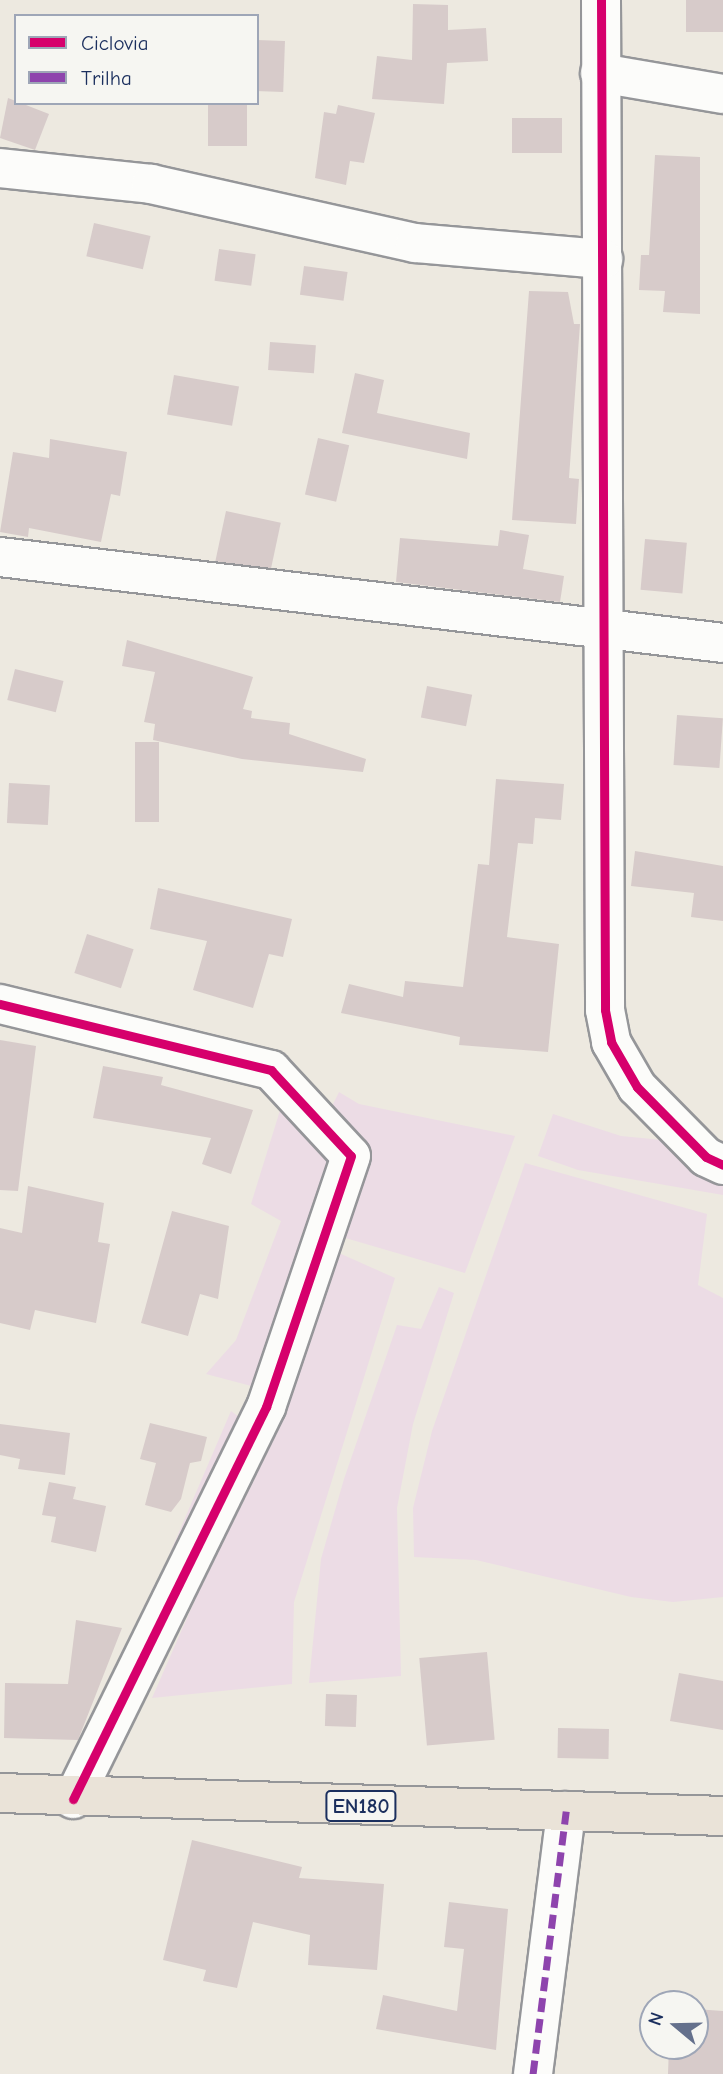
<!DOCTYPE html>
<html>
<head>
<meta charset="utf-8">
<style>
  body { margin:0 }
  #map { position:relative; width:723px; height:2074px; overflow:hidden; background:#ede9e0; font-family:"Comic Neue",sans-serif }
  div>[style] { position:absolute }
  .built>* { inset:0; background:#ecdce5 }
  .building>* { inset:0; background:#d7cbca; transform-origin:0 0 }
  .roads { filter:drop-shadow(2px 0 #959699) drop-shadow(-2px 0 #959699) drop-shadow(0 2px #959699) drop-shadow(0 -2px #959699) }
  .minor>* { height:38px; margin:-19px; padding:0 19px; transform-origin:19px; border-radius:19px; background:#fcfcfa }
  .major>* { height:38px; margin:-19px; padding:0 19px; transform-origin:19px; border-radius:19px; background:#eae3d8 }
  .quiet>* { height:7px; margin-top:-3.5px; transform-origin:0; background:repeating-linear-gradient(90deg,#8e44ad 0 14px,transparent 0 21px) }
  .cycleway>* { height:9px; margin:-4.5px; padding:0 4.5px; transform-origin:4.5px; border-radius:4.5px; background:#d6006c }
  span { translate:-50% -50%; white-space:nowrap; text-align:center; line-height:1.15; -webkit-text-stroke:7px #f6f6f2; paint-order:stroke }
  .shield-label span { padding:2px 5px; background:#f6f6f2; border:2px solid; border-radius:5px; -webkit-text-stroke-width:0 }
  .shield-label { font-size:21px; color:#1b2f5e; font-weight:700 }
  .legend { position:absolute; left:14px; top:14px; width:245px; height:91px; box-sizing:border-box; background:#f6f6f2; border:2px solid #9ea6b7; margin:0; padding:9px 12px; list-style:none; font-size:21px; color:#1b2f5e }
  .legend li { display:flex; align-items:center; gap:14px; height:35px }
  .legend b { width:35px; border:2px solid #9ea6b7 }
  .north { position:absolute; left:639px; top:1990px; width:70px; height:70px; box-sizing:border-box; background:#f6f6f2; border:2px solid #9ea6b7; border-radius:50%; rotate:289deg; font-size:19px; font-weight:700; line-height:28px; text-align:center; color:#1b2f5e }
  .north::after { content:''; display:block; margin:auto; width:24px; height:32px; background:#64708c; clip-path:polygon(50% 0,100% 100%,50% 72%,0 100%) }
</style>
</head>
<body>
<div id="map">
  <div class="built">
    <div style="clip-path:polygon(339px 1092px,359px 1104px,515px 1136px,465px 1273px,342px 1237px,367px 1151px,360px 1133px,327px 1116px)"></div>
    <div style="clip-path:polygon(282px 1104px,338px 1157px,263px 1389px,206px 1374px,236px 1340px,281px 1221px,251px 1204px)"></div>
    <div style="clip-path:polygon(553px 1114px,621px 1136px,683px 1142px,684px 1163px,723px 1175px,723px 1195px,578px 1170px,538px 1156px)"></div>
    <div style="clip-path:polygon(525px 1163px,707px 1214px,698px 1285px,723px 1298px,723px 1597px,673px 1602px,631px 1597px,476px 1560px,414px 1557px,413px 1508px,432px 1431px)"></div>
    <div style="clip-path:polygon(330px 1249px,395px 1278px,294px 1602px,292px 1684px,152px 1698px,266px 1438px)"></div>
    <div style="clip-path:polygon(439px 1287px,454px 1293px,413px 1424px,397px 1508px,401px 1676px,309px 1683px,321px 1559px,344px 1479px,397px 1325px,421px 1329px)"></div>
    <div style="clip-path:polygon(231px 1411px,247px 1423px,177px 1568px,167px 1560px)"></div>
  </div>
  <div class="building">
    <div style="left:686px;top:0;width:37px;height:32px"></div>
    <div style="clip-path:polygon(413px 4px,448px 5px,448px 30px,486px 28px,488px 61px,447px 63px,444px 104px,372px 99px,377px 56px,412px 60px)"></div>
    <div style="left:257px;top:40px;width:28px;height:51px;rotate:2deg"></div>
    <div style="clip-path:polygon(8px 98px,49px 114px,35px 150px,0 138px)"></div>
    <div style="left:208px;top:103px;width:39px;height:43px"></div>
    <div style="clip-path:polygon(338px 105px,375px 113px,364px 163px,350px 161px,346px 185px,315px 178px,324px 112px,336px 114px)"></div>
    <div style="left:512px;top:118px;width:50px;height:35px"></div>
    <div style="clip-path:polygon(655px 155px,700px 157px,700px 314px,663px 312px,665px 291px,639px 290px,641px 255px,649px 255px)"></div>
    <div style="left:94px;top:223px;width:58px;height:34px;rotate:13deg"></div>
    <div style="left:219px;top:249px;width:37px;height:32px;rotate:8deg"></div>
    <div style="left:304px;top:266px;width:44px;height:29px;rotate:8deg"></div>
    <div style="clip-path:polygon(529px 291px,568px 292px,574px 324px,580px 324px,569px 478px,579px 479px,576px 524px,512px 520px)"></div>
    <div style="left:270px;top:342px;width:46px;height:28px;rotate:4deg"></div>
    <div style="clip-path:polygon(355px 373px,384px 380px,377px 413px,470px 433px,467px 459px,342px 433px)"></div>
    <div style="left:174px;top:375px;width:66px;height:40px;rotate:10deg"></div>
    <div style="left:318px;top:438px;width:32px;height:58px;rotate:13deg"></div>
    <div style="clip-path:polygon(50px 439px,127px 452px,120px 496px,111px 494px,101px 542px,29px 528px,28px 537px,0 532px,13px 452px,49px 458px)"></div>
    <div style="left:226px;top:511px;width:56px;height:51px;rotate:12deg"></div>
    <div style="clip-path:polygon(500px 530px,529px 535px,523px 569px,564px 576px,560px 602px,396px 582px,400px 538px,498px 546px)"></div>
    <div style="left:645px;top:539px;width:42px;height:51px;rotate:5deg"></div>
    <div style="clip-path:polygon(127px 640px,253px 677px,243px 709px,252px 711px,251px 718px,290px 723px,289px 734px,366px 759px,363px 772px,242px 759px,153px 740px,155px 724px,144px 722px,155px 672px,122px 666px)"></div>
    <div style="left:15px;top:669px;width:50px;height:32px;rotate:14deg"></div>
    <div style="left:427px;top:686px;width:46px;height:32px;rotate:11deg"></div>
    <div style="left:677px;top:715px;width:46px;height:50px;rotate:4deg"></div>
    <div style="left:135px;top:742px;width:24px;height:80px"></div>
    <div style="clip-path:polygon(496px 779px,564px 784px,561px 820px,535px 818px,533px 844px,518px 843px,507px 937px,559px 944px,548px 1052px,459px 1045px,460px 1037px,341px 1013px,349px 984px,403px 997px,405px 981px,463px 987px,478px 864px,489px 865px)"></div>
    <div style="left:9px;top:783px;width:41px;height:40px;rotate:3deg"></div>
    <div style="clip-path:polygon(635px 851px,723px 866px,723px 921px,691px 917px,694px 893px,631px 886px)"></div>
    <div style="clip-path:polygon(158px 888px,292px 919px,283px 957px,269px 954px,253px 1008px,193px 990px,207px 941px,150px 929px)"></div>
    <div style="left:87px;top:934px;width:49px;height:41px;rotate:18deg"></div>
    <div style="clip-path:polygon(0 1040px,36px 1046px,18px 1191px,0 1190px)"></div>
    <div style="clip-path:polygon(103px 1066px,163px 1077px,161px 1085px,253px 1110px,231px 1174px,202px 1164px,211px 1138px,93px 1118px)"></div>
    <div style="clip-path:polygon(28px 1186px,104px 1203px,98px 1242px,110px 1244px,96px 1323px,35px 1310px,30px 1330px,0 1323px,0 1228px,22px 1233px)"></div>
    <div style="clip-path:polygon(172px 1211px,229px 1226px,218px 1299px,200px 1294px,188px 1336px,141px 1323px)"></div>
    <div style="clip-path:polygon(150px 1423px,207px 1437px,201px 1461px,190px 1463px,181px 1499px,171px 1512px,145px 1505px,156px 1463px,140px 1459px)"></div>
    <div style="clip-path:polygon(0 1424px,70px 1433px,65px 1475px,18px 1469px,20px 1459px,0 1455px)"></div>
    <div style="clip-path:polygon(49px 1482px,76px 1487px,73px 1499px,106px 1506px,96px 1552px,51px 1542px,56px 1517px,42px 1515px)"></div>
    <div style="clip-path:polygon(76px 1620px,122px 1628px,78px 1740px,4px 1738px,5px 1683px,68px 1684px)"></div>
    <div style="left:487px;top:1652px;width:88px;height:68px;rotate:85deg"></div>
    <div style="clip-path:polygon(679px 1673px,723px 1681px,723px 1730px,670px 1721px)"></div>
    <div style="left:326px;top:1694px;width:31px;height:32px;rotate:2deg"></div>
    <div style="left:558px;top:1728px;width:51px;height:30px;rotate:1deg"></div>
    <div style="clip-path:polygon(192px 1840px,302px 1867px,299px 1878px,384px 1884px,377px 1970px,308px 1965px,310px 1935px,253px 1922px,237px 1988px,203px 1981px,206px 1970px,163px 1960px)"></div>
    <div style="clip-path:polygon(449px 1902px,508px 1909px,496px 2050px,376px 2029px,383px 1995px,457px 2011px,464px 1949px,444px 1947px)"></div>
    <div style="clip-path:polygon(695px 2009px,723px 2011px,723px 2074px,668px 2074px,669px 2046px,695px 2046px)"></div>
  </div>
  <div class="roads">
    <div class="minor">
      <div style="left:601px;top:0;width:1010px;rotate:89.77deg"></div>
      <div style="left:605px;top:1010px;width:33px;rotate:79deg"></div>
      <div style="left:611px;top:1042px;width:52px;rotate:60deg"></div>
      <div style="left:637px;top:1087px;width:98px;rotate:45.4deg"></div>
      <div style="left:706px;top:1157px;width:19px;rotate:25deg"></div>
      <div style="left:600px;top:73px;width:125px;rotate:9.7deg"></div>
      <div style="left:0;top:168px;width:152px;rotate:6deg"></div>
      <div style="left:151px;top:184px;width:271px;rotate:12.6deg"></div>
      <div style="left:415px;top:243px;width:189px;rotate:4.9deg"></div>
      <div style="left:0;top:557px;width:728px;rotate:6.78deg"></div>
      <div style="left:0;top:1004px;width:279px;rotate:13.7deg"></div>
      <div style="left:271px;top:1070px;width:117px;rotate:47.1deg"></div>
      <div style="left:351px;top:1156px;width:265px;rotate:108.7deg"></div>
      <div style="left:266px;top:1407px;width:437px;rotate:116.2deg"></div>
      <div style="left:533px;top:2074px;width:265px;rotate:-82.8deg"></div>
    </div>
    <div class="major">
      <div style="left:0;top:1793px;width:723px;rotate:1.82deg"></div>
    </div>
  </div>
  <div class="quiet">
    <div style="left:533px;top:2074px;width:265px;rotate:-82.8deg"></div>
  </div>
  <div class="cycleway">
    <div style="left:601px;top:0;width:1010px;rotate:89.77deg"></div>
    <div style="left:605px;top:1010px;width:33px;rotate:79deg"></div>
    <div style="left:611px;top:1042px;width:52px;rotate:60deg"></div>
    <div style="left:637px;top:1087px;width:98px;rotate:45.4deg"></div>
    <div style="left:706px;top:1157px;width:19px;rotate:25deg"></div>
    <div style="left:0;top:1004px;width:279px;rotate:13.7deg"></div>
    <div style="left:271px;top:1070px;width:117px;rotate:47.1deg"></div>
    <div style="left:351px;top:1156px;width:265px;rotate:108.7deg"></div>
    <div style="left:266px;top:1407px;width:437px;rotate:116.2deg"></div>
  </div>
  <div class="shield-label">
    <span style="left:361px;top:1806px">EN180</span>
  </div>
  <ul class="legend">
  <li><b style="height:9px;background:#d6006c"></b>Ciclovia</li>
  <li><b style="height:9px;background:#8e44ad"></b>Trilha</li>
  </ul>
  <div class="north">N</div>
</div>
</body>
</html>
